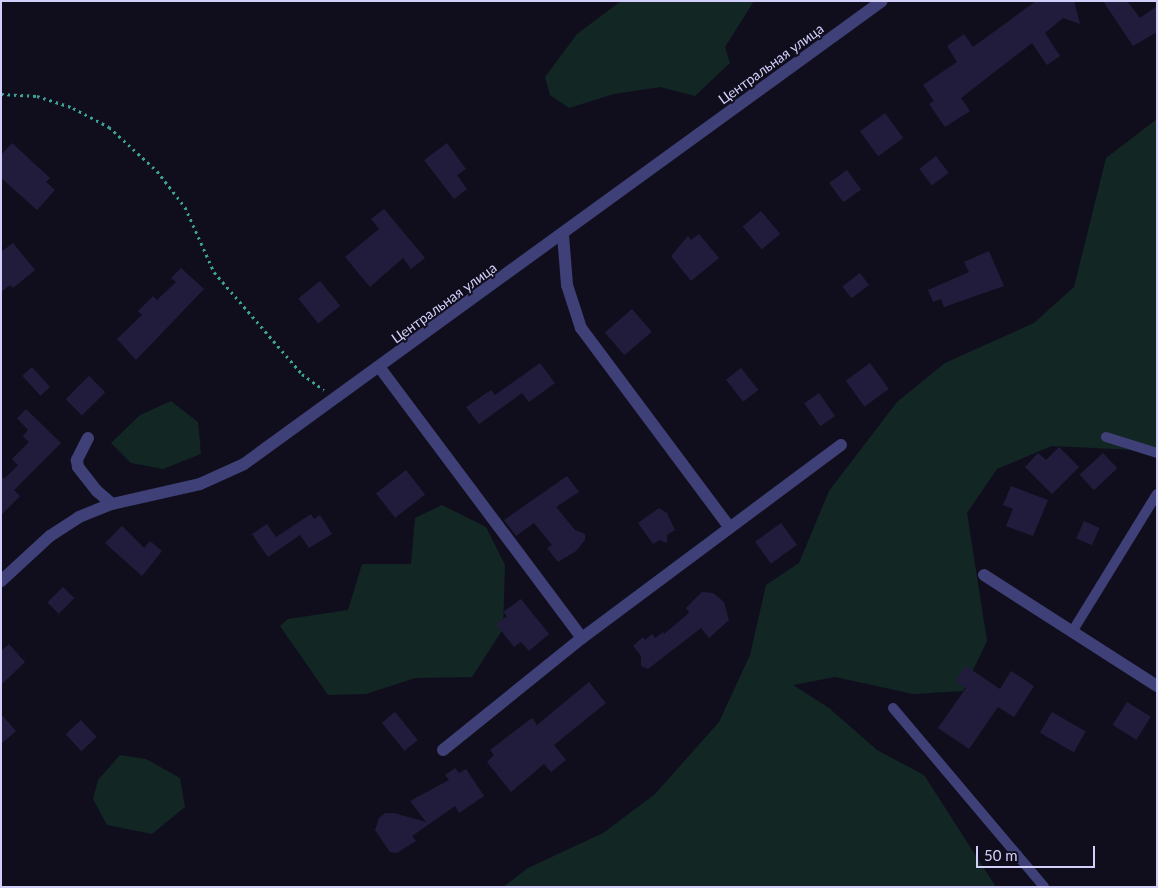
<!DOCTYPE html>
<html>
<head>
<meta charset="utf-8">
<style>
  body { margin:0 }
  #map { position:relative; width:1158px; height:888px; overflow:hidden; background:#100e1d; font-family:Lato,sans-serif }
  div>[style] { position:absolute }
  .green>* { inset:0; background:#122624 }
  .building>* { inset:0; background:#211c3c; transform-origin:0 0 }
  .path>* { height:3px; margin-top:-1.5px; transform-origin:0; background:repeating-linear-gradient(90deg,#3ba396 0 2.5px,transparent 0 6.5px) }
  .lane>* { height:10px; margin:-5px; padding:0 5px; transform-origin:5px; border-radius:5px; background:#3e4077 }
  .street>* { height:12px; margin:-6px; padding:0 6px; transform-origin:6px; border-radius:6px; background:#3e4077 }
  span { translate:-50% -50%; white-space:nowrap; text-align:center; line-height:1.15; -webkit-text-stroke:4px #100e1d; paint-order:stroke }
  .street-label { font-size:14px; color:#d2d0fa }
  .frame { position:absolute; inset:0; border:2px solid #d2d0fa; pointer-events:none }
  .scale { position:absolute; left:976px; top:846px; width:119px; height:22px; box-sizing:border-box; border:2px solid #d2d0fa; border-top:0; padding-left:6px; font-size:15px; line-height:18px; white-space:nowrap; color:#d2d0fa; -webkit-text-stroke:4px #100e1d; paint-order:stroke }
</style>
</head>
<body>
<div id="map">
  <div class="green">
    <div style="clip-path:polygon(621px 1px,754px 1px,725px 47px,730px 63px,695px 96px,660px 87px,614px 94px,569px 108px,550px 95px,545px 77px,577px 34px)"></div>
    <div style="clip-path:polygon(1157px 119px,1157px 451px,1052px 446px,997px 469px,967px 513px,987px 641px,963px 691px,913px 694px,835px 677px,793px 685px,829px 708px,877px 750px,924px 775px,996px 887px,503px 887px,528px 868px,603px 833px,655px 794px,719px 722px,750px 655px,766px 585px,799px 563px,829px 491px,897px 402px,945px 363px,1034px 323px,1074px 287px,1106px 158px)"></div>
    <div style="clip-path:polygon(171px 401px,198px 422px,201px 454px,163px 469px,131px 463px,111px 443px,140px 415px)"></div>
    <div style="clip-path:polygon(442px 505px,486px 527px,505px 565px,503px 629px,472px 677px,415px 678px,366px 694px,328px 695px,280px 626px,288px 619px,348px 610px,362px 564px,411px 564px,415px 518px)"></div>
    <div style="clip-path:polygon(120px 755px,146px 759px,180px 778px,185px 807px,152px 834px,107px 825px,93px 799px,98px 780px)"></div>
  </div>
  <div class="building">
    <div style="clip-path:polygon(1036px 1px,1074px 1px,1080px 24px,1063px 18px,1045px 33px,1060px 56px,1047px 65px,1032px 43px,961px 98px,970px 111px,945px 127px,929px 104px,934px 101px,923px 85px,957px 62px,947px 46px,964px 34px,973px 47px)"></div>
    <div style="clip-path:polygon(1103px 1px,1127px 1px,1140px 18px,1157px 6px,1157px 32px,1133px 46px)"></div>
    <div style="left:885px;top:113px;width:31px;height:31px;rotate:54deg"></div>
    <div style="clip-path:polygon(12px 143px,50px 178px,46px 182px,55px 190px,37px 210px,1px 178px,1px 155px)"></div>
    <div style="clip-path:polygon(447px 143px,466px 169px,457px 175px,467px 189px,454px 199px,424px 160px)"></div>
    <div style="left:936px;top:156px;width:21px;height:21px;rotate:53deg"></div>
    <div style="left:847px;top:170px;width:24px;height:22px;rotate:54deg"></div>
    <div style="clip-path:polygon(384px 209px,425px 258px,411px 269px,403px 258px,370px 287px,345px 257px,379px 229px,371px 219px)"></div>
    <div style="left:761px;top:211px;width:30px;height:24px;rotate:50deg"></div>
    <div style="clip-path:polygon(699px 234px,719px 258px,691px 281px,671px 256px,688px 236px,691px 240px)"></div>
    <div style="clip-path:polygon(13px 243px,35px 270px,13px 288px,10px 285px,1px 292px,1px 252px)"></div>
    <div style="clip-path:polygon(989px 251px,1004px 286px,944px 307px,941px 299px,933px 302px,928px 290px,969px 272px,964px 262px)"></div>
    <div style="clip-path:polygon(181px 268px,204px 289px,136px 360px,117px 339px,142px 315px,138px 311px,153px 296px,157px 300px,176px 282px,171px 278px)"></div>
    <div style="left:860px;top:273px;width:15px;height:22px;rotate:53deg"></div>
    <div style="left:320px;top:281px;width:32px;height:28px;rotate:51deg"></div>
    <div style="left:632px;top:309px;width:30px;height:36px;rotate:49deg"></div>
    <div style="clip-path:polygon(540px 363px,555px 383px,529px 402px,522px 393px,479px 424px,466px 407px,491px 390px,495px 395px)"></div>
    <div style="left:870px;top:363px;width:32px;height:30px;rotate:54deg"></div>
    <div style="left:32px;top:367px;width:27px;height:13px;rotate:48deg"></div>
    <div style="left:741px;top:368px;width:28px;height:19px;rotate:52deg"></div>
    <div style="left:89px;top:376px;width:23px;height:33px;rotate:45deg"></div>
    <div style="left:819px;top:393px;width:28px;height:18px;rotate:55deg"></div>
    <div style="clip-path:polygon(26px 409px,61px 443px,14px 490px,20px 496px,1px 515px,1px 476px,4px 479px,18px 465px,12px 459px,29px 442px,23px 436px,28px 430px,17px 418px)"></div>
    <div style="clip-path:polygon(1059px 447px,1079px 467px,1052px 494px,1025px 467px,1038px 453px,1046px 460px)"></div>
    <div style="left:1103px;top:453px;width:21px;height:32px;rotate:47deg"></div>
    <div style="left:406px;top:470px;width:31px;height:38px;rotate:52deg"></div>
    <div style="clip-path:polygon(567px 476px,579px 492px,556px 507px,575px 530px,585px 534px,585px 540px,576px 551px,558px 562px,547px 548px,552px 545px,534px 523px,516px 536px,504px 520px)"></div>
    <div style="clip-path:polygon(1011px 486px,1048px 500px,1033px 536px,1006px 526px,1013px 509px,1003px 505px)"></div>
    <div style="clip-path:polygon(659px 508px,667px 513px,675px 530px,667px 535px,667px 543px,659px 540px,653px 544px,638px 523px)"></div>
    <div style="clip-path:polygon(311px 514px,314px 519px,320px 515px,332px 534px,309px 548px,300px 535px,268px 557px,252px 534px,267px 524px,276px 537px)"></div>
    <div style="left:1084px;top:521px;width:17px;height:19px;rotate:24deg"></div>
    <div style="left:781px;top:523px;width:27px;height:32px;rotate:54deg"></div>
    <div style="clip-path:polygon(122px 526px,144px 548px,150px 541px,162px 551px,142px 576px,105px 543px)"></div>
    <div style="left:63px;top:587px;width:16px;height:22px;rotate:45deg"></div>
    <div style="clip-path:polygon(702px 592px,713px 593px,724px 602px,729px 620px,709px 638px,701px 628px,648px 669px,641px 666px,641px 656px,633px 646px,643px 637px,645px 640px,652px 634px,655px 638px,663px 632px,664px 634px,689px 613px,686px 608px)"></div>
    <div style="clip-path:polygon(521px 599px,549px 634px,529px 651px,521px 642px,514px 647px,496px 624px,507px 616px,503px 612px)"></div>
    <div style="clip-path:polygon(9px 644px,25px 662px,1px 685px,1px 651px)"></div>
    <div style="clip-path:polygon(966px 666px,1000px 689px,1011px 671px,1034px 686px,1014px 717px,998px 707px,969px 749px,938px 728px,966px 688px,955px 681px)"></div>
    <div style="clip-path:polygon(589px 682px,606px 703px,554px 745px,566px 760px,551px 772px,544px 764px,511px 792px,487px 762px,494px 755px,490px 750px,532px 718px,537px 725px)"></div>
    <div style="left:1127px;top:702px;width:28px;height:27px;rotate:32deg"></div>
    <div style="left:395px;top:712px;width:36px;height:17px;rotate:51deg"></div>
    <div style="left:1052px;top:712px;width:39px;height:24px;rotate:30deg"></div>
    <div style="clip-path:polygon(1px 714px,16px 731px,1px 744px)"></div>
    <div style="left:81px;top:720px;width:23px;height:21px;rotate:47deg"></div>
    <div style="clip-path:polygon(455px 768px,459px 773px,466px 769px,484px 796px,459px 813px,455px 806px,412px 836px,416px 841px,397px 853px,390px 852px,375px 830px,379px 818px,385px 813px,394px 813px,426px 822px,410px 801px,449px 780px,445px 775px)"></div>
  </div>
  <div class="path">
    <div style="left:1px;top:94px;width:36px;rotate:3deg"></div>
    <div style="left:37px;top:96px;width:38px;rotate:18deg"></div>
    <div style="left:73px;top:108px;width:41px;rotate:27.8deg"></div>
    <div style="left:109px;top:127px;width:65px;rotate:42.5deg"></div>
    <div style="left:157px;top:171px;width:46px;rotate:52.1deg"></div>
    <div style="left:185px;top:207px;width:71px;rotate:66deg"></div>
    <div style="left:214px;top:272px;width:135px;rotate:49.2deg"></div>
    <div style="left:302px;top:374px;width:27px;rotate:36deg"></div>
  </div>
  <div class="lane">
    <div style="left:1106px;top:437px;width:53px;rotate:17.4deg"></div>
    <div style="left:1072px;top:632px;width:162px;rotate:-58.4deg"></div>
    <div style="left:893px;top:708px;width:234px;rotate:49.8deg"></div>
  </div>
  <div class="street">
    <div style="left:563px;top:235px;width:50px;rotate:85.4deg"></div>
    <div style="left:567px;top:285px;width:45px;rotate:72deg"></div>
    <div style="left:581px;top:328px;width:249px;rotate:53.3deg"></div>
    <div style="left:380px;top:368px;width:337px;rotate:53.2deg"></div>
    <div style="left:88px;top:438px;width:25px;rotate:117deg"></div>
    <div style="left:77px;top:460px;width:7px;rotate:82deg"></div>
    <div style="left:78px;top:467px;width:31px;rotate:52deg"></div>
    <div style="left:97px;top:491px;width:20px;rotate:41deg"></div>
    <div style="left:984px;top:575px;width:206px;rotate:32.7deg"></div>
    <div style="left:1px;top:581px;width:67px;rotate:-42.6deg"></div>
    <div style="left:50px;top:536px;width:35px;rotate:-33deg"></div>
    <div style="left:79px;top:517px;width:35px;rotate:-22deg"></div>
    <div style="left:112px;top:504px;width:90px;rotate:-12.8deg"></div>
    <div style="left:200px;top:484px;width:48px;rotate:-24.4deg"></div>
    <div style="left:244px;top:464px;width:788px;rotate:-35.97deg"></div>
    <div style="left:443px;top:750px;width:179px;rotate:-38.9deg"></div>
    <div style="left:582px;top:638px;width:323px;rotate:-36.7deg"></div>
  </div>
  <div class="street-label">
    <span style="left:771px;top:64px;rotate:-36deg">Центральная улица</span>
    <span style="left:444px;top:303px;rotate:-36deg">Центральная улица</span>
  </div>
  <div class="frame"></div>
  <div class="scale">50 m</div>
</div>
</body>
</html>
